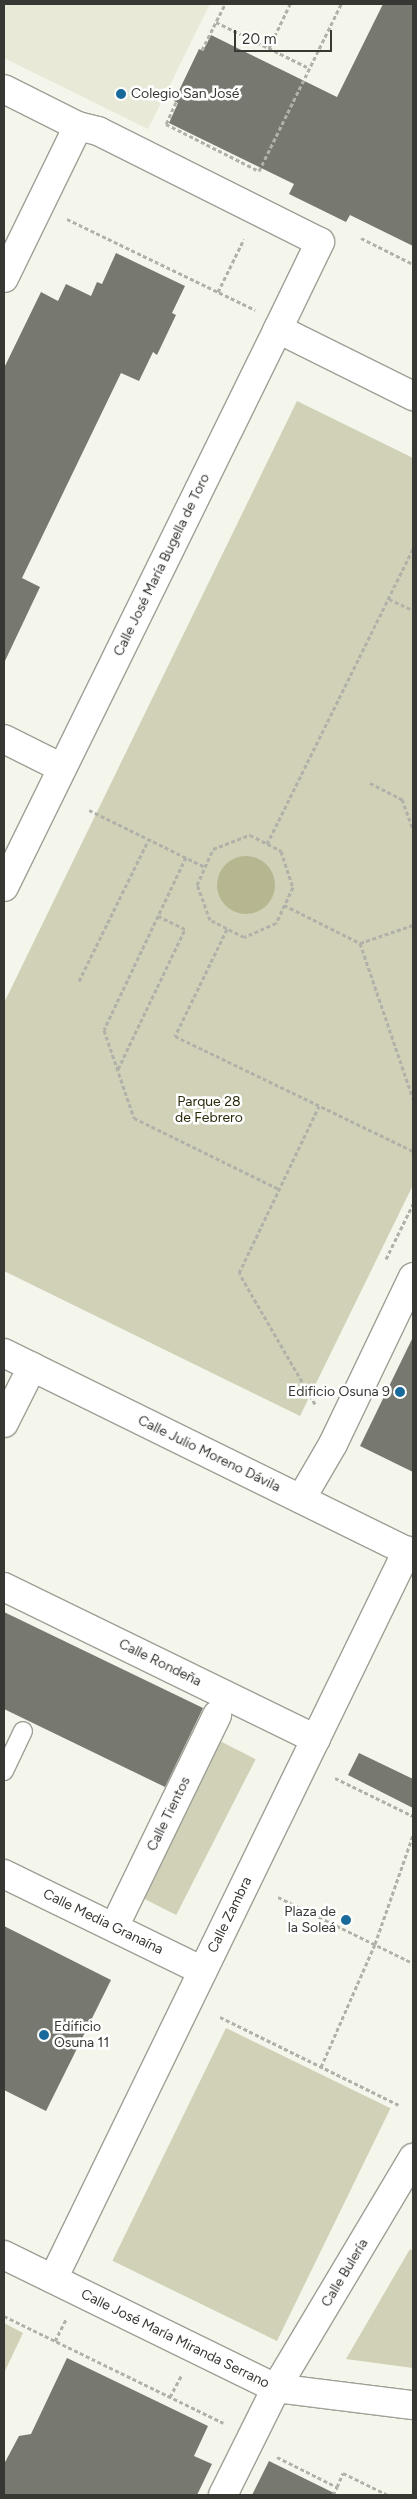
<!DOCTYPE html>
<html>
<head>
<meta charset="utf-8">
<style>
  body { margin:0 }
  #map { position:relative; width:417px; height:2499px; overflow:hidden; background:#f4f5eb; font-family:Figtree,sans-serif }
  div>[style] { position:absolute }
  .built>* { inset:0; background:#e8e9d7 }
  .green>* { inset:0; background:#d0d1b7; transform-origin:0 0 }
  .water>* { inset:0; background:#b6b791 }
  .round { border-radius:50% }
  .building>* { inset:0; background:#77786f }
  .path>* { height:3px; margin-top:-1.5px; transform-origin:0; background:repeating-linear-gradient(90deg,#b1b1aa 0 4px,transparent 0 6.5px) }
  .roads { filter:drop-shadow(1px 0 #9f9f96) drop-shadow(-1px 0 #9f9f96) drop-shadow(0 1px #9f9f96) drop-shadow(0 -1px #9f9f96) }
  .lane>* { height:18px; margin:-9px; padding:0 9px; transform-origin:9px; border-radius:9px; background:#fff }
  .street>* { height:28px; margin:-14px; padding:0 14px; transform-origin:14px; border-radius:14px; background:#fff }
  .secondary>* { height:28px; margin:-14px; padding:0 14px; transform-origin:14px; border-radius:14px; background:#fff }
  .dots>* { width:14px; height:14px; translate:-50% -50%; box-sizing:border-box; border:2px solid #fff; border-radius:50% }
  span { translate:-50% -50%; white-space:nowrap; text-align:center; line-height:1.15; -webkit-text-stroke:5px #fff; paint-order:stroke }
  .poi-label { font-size:14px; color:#373733 }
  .left { translate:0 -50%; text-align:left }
  .right { translate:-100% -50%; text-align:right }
  .street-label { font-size:14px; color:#373733 }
  .park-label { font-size:14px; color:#2b2b0b }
  .frame { position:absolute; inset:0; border:5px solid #373733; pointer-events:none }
  .scale { position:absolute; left:234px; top:30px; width:98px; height:22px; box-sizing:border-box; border:2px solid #373733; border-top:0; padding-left:6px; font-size:15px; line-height:18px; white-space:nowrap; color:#373733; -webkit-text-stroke:4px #fff; paint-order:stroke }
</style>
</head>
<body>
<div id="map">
  <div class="built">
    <div style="clip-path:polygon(4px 4px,210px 4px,148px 129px,4px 58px)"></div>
  </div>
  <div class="green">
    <div style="clip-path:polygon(297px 401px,413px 458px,413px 1185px,300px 1416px,4px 1271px,4px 1003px)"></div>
    <div style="left:220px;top:1741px;width:40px;height:175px;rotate:27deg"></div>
    <div style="left:226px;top:2028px;width:183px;height:259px;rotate:26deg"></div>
    <div style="clip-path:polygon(410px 2249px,413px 2251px,413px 2368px,346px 2359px)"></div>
    <div style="clip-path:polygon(4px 2323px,23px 2333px,4px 2373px)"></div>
  </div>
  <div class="water">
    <div class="round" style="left:217px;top:856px;width:58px;height:58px"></div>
  </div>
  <div class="building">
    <div style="clip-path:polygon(383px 4px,413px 4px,413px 246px,350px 215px,346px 222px,289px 194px,294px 184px,169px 123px,178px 103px,174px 101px,199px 49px,203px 51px,211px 35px,337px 97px)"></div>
    <div style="clip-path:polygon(116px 253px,185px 286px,172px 313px,176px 315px,157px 355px,153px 352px,139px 381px,121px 373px,22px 578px,40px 587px,4px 663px,4px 368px,41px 292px,58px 301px,66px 284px,91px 296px,97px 282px,102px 284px)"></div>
    <div style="clip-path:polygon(413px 1337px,413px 1472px,360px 1446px)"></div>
    <div style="clip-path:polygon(4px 1612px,203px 1708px,165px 1787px,4px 1709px)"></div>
    <div style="clip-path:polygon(359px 1753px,413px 1779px,413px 1808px,348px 1775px)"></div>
    <div style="clip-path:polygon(4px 1926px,111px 1980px,46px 2111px,4px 2090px)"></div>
    <div style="clip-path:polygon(67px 2358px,208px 2426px,194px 2456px,212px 2464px,197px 2495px,4px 2495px,4px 2464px,19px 2436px,31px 2434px)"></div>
    <div style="clip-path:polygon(269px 2461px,338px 2495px,252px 2495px)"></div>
  </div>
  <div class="path">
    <div style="left:216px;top:22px;width:104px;rotate:26.3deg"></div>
    <div style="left:269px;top:48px;width:49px;rotate:-64.5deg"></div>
    <div style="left:202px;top:50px;width:51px;rotate:-63.4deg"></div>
    <div style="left:176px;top:102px;width:24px;rotate:114deg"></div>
    <div style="left:166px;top:124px;width:104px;rotate:26.8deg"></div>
    <div style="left:259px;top:171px;width:186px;rotate:-63.8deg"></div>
    <div style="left:67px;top:219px;width:209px;rotate:25.8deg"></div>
    <div style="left:361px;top:238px;width:58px;rotate:26.6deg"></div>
    <div style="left:218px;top:292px;width:59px;rotate:-63.9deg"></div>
    <div style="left:389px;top:599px;width:26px;rotate:25deg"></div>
    <div style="left:370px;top:783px;width:36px;rotate:27deg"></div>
    <div style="left:402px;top:799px;width:32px;rotate:70deg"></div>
    <div style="left:89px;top:810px;width:129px;rotate:26.2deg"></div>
    <div style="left:250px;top:835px;width:35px;rotate:27deg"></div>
    <div style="left:281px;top:851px;width:38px;rotate:72deg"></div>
    <div style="left:293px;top:887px;width:40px;rotate:115deg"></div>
    <div style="left:276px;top:923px;width:35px;rotate:156deg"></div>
    <div style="left:244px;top:937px;width:38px;rotate:-153deg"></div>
    <div style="left:210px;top:920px;width:37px;rotate:-110deg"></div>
    <div style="left:197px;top:885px;width:39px;rotate:-66deg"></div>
    <div style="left:213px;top:849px;width:40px;rotate:-21deg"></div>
    <div style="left:267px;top:844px;width:329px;rotate:-63.7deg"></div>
    <div style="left:186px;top:857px;width:191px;rotate:115.4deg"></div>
    <div style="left:104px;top:1030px;width:93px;rotate:71.2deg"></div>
    <div style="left:134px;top:1118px;width:161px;rotate:26.1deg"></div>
    <div style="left:284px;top:905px;width:85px;rotate:26.6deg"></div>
    <div style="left:413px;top:925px;width:56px;rotate:161.2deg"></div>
    <div style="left:360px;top:943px;width:165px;rotate:71.2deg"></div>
    <div style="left:227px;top:929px;width:119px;rotate:115.9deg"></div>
    <div style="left:175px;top:1036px;width:264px;rotate:25.8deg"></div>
    <div style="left:79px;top:981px;width:158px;rotate:-63.8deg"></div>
    <div style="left:118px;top:1069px;width:155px;rotate:-64.4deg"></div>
    <div style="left:185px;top:929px;width:30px;rotate:-154deg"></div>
    <div style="left:386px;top:1259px;width:61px;rotate:-63.9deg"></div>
    <div style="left:315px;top:1404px;width:151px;rotate:-120.1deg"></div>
    <div style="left:239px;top:1273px;width:185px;rotate:-64.4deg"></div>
    <div style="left:335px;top:1778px;width:87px;rotate:26deg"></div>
    <div style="left:278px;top:1897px;width:150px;rotate:26.1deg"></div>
    <div style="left:220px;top:2017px;width:199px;rotate:26.2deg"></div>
    <div style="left:321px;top:2067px;width:134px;rotate:-66.3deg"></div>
    <div style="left:375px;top:1944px;width:115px;rotate:-70.8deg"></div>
    <div style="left:4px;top:2316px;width:244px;rotate:26deg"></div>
    <div style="left:55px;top:2341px;width:25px;rotate:-63deg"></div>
    <div style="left:170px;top:2397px;width:24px;rotate:-62deg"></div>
    <div style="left:277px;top:2457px;width:67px;rotate:26.6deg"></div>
    <div style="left:337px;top:2487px;width:15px;rotate:-67deg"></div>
    <div style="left:343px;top:2473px;width:50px;rotate:26.1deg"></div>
    <div style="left:333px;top:2495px;width:9px;rotate:-63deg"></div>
  </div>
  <div class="roads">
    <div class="lane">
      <div style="left:4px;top:1771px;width:44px;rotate:-64.6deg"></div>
    </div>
    <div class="street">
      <div style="left:4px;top:89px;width:83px;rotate:26.6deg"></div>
      <div style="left:78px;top:126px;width:21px;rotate:14deg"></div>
      <div style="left:98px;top:131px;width:248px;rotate:26.6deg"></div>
      <div style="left:320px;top:242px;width:97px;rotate:115.8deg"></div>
      <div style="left:4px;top:278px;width:169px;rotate:-64deg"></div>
      <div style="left:4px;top:739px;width:65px;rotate:26.6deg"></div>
      <div style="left:4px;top:1423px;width:63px;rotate:-63.4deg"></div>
      <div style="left:301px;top:1499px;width:64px;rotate:-59.8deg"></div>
      <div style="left:333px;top:1444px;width:185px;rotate:-64.4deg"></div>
      <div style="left:4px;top:1587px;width:347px;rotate:26deg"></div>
      <div style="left:4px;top:1874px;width:221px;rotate:26deg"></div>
      <div style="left:121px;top:1913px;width:220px;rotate:-64.1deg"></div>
      <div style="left:53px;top:2279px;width:810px;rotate:-64.07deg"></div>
      <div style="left:223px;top:2495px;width:119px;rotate:-63.6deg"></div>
      <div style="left:276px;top:2388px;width:268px;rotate:-59.2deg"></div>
    </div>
    <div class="secondary">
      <div style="left:4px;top:887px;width:622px;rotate:-63.85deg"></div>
      <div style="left:278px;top:329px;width:151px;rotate:26.4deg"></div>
      <div style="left:4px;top:1353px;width:456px;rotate:26.2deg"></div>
      <div style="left:4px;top:2255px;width:303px;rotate:26.1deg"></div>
      <div style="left:276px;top:2388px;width:138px;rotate:7.1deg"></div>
    </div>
  </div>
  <div class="dots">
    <div style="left:121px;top:94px;background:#186a9b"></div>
    <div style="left:400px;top:1392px;background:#186a9b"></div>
    <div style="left:346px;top:1920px;background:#186a9b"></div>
    <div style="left:44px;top:2035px;background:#186a9b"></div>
  </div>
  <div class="poi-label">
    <span class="left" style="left:131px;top:94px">Colegio San José</span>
    <span class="right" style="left:390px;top:1392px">Edificio Osuna 9</span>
    <span class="right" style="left:336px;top:1920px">Plaza de<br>la Soleá</span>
    <span class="left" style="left:54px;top:2035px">Edificio<br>Osuna 11</span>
  </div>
  <div class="street-label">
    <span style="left:162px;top:565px;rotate:-64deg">Calle José María Bugella de Toro</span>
    <span style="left:209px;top:1454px;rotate:26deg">Calle Julio Moreno Dávila</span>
    <span style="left:160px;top:1663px;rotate:26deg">Calle Rondeña</span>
    <span style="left:169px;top:1814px;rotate:-64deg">Calle Tientos</span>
    <span style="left:230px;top:1915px;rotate:-64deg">Calle Zambra</span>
    <span style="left:103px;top:1922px;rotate:26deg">Calle Media Granaína</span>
    <span style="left:345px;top:2273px;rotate:-59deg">Calle Bulería</span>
    <span style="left:175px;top:2339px;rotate:26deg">Calle José María Miranda Serrano</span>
  </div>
  <div class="park-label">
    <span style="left:209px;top:1110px">Parque 28<br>de Febrero</span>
  </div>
  <div class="frame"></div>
  <div class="scale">20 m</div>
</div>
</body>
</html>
